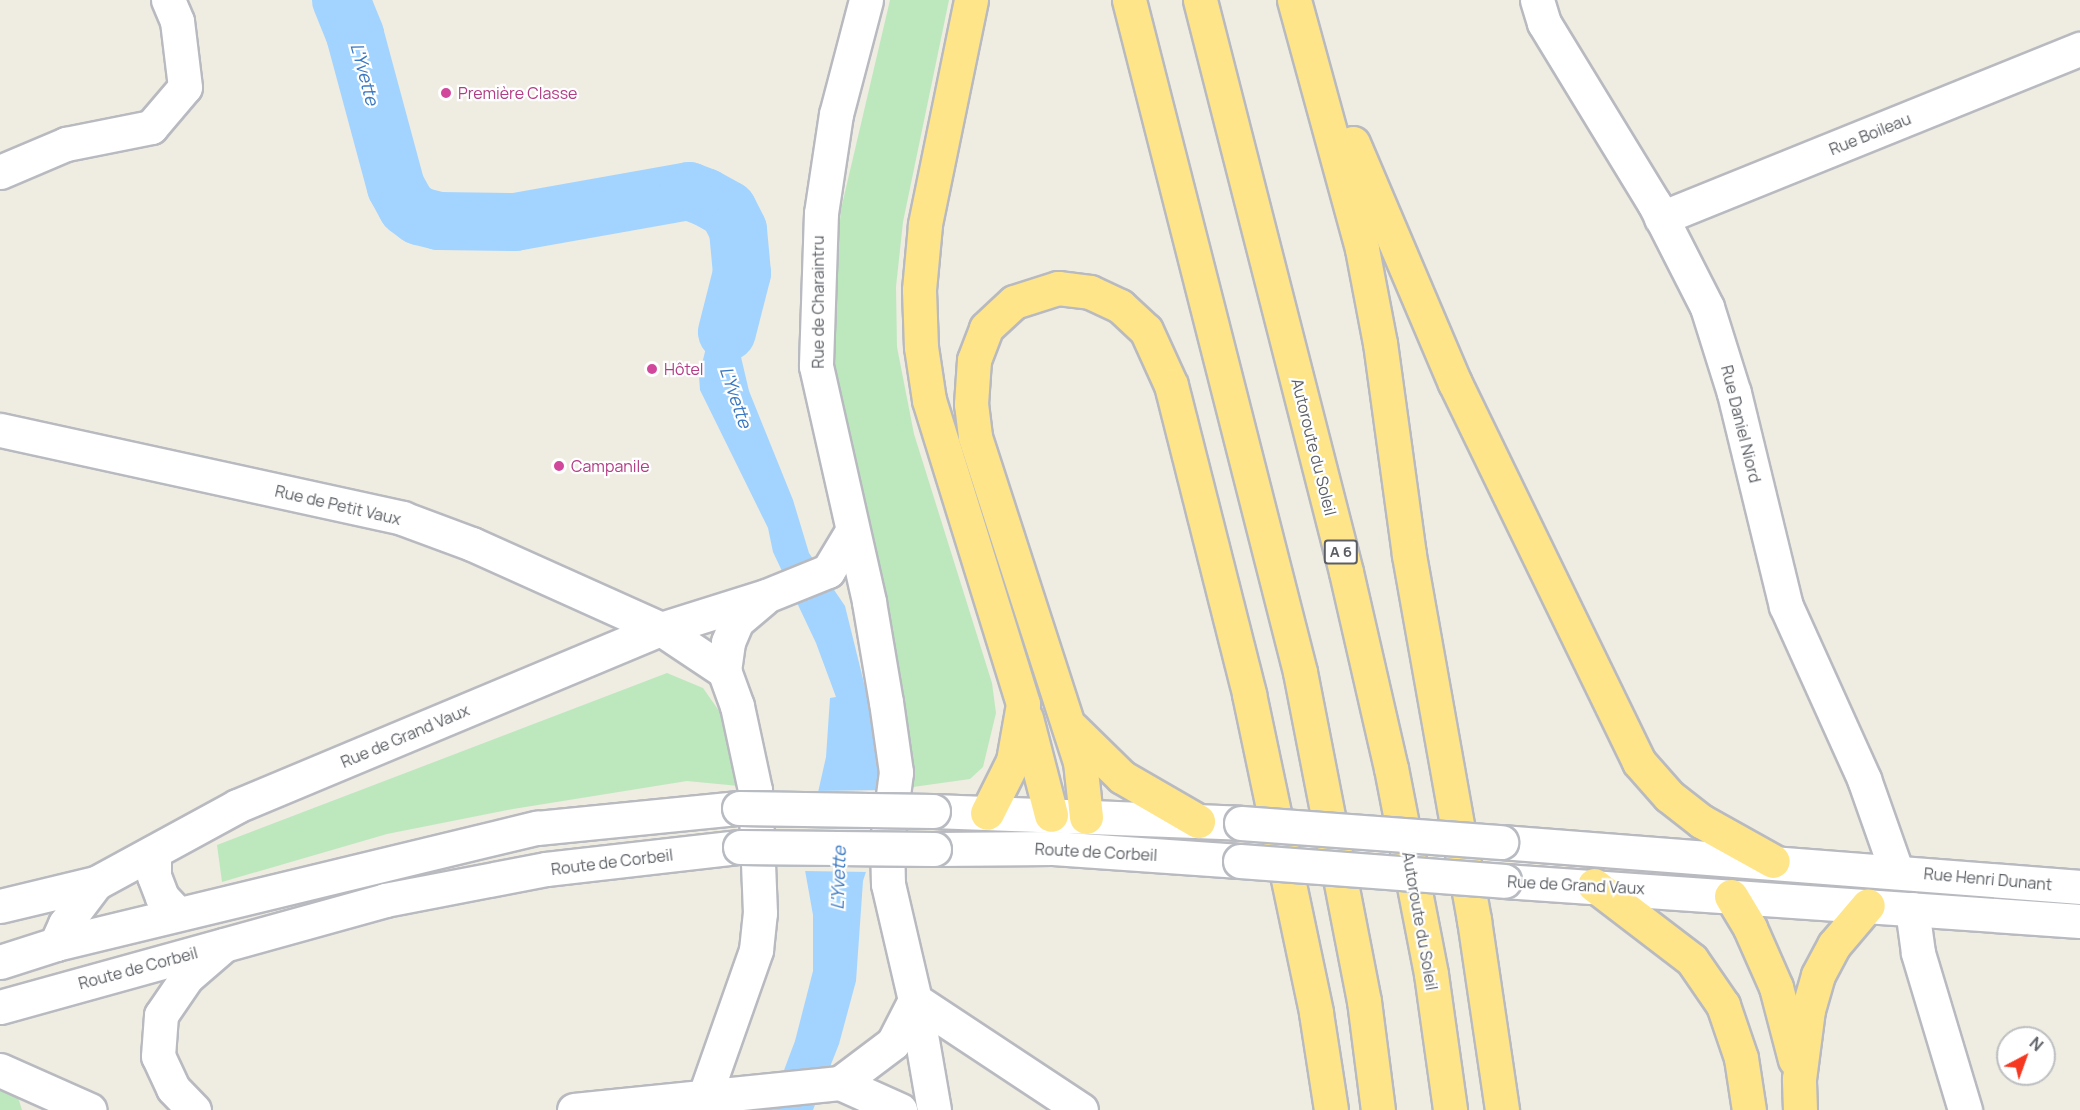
<!DOCTYPE html>
<html>
<head>
<meta charset="utf-8">
<style>
  body { margin:0 }
  #map { position:relative; width:2080px; height:1110px; overflow:hidden; background:#efece2; font-family:Manrope,sans-serif }
  div>[style] { position:absolute }
  .green>* { inset:0; background:#bde8be }
  .water>* { inset:0; background:#a2d4ff }
  .pier>* { inset:0; background:#efece2 }
  .river>* { height:58px; margin:-29px; padding:0 29px; transform-origin:29px; border-radius:29px; background:#a2d4ff }
  .roads { filter:drop-shadow(2px 0 #b8bac0) drop-shadow(-2px 0 #b8bac0) drop-shadow(0 2px #b8bac0) drop-shadow(0 -2px #b8bac0) }
  .minor>* { height:33px; margin:-16.5px; padding:0 16.5px; transform-origin:16.5px; border-radius:16.5px; background:#fff }
  .secondary>* { height:33px; margin:-16.5px; padding:0 16.5px; transform-origin:16.5px; border-radius:16.5px; background:#fff }
  .motorway>* { height:33px; margin:-16.5px; padding:0 16.5px; transform-origin:16.5px; border-radius:16.5px; background:#ffe589 }
  .bridges { filter:drop-shadow(2px 0 #b8bcc2) drop-shadow(-2px 0 #b8bcc2) drop-shadow(0 2px #b8bcc2) drop-shadow(0 -2px #b8bcc2) }
  .secondary-bridge>* { height:33px; margin:-16.5px; padding:0 16.5px; transform-origin:16.5px; border-radius:16.5px; background:#fff }
  .dots>* { width:16px; height:16px; translate:-50% -50%; box-sizing:border-box; border:3px solid #fff; border-radius:50% }
  span { translate:-50% -50%; white-space:nowrap; text-align:center; line-height:1.15; -webkit-text-stroke:4.5px #fff; paint-order:stroke }
  .shield-label span { padding:2px 4px; background:#fff; border:2px solid; border-radius:4px; -webkit-text-stroke-width:0 }
  .shield-label { font-size:15px; color:#5b5f64; font-weight:700 }
  .hotel-label { font-size:16px; color:#b23c85 }
  .left { translate:0 -50%; text-align:left }
  .street-label { font-size:16px; color:#5b5f64 }
  .water-label { font-size:18px; color:#3978c3; font-style:italic }
  .north { position:absolute; left:1996px; top:1026px; width:60px; height:60px; box-sizing:border-box; background:#fff; border:2px solid #bdbfc1; border-radius:50%; rotate:41deg; font-size:16px; font-weight:700; line-height:24px; text-align:center; color:#5b5f64 }
  .north::after { content:''; display:block; margin:auto; width:21px; height:27px; background:#f63821; clip-path:polygon(50% 0,100% 100%,50% 72%,0 100%) }
</style>
</head>
<body>
<div id="map">
  <div class="green">
    <div style="clip-path:polygon(890px 0,949px 0,903px 222px,896px 287px,897px 347px,914px 434px,992px 683px,996px 713px,983px 767px,970px 779px,913px 787px,896px 659px,834px 373px,831px 317px,841px 209px)"></div>
    <div style="clip-path:polygon(667px 673px,703px 688px,729px 725px,749px 787px,687px 781px,513px 809px,387px 834px,222px 882px,217px 845px)"></div>
    <div style="clip-path:polygon(0 1088px,17px 1094px,22px 1110px,0 1110px)"></div>
  </div>
  <div class="water">
    <div style="clip-path:polygon(765px 253px,741px 357px,749px 391px,793px 500px,809px 553px,845px 606px,882px 756px,870px 859px,863px 881px,856px 981px,839px 1044px,813px 1110px,769px 1110px,795px 1041px,813px 971px,813px 915px,803px 859px,826px 757px,830px 698px,836px 697px,816px 643px,773px 552px,768px 528px,700px 390px,699px 376px,723px 279px,741px 255px)"></div>
  </div>
  <div class="pier">
    <div style="clip-path:polygon(884px 790px,869px 872px,803px 871px,800px 858px,816px 791px)"></div>
  </div>
  <div class="river">
    <div style="left:341px;top:0;width:38px;rotate:68deg"></div>
    <div style="left:355px;top:35px;width:157px;rotate:74.9deg"></div>
    <div style="left:396px;top:187px;width:23px;rotate:61deg"></div>
    <div style="left:407px;top:207px;width:15px;rotate:37deg"></div>
    <div style="left:419px;top:216px;width:21px;rotate:14deg"></div>
    <div style="left:439px;top:221px;width:76px;rotate:0.8deg"></div>
    <div style="left:515px;top:222px;width:177px;rotate:-10.1deg"></div>
    <div style="left:689px;top:191px;width:17px;rotate:21deg"></div>
    <div style="left:705px;top:197px;width:26px;rotate:29deg"></div>
    <div style="left:728px;top:210px;width:22px;rotate:63deg"></div>
    <div style="left:738px;top:230px;width:43px;rotate:84.7deg"></div>
    <div style="left:742px;top:273px;width:61px;rotate:104.3deg"></div>
  </div>
  <div class="roads">
    <div class="minor">
      <div style="left:866px;top:0;width:118px;rotate:104.7deg"></div>
      <div style="left:836px;top:114px;width:100px;rotate:98.6deg"></div>
      <div style="left:821px;top:213px;width:153px;rotate:91.9deg"></div>
      <div style="left:816px;top:366px;width:242px;rotate:77.3deg"></div>
      <div style="left:869px;top:602px;width:101px;rotate:80.4deg"></div>
      <div style="left:886px;top:702px;width:71px;rotate:81.9deg"></div>
      <div style="left:896px;top:772px;width:70px;rotate:97.4deg"></div>
      <div style="left:887px;top:841px;width:43px;rotate:88.7deg"></div>
      <div style="left:888px;top:884px;width:119px;rotate:76.9deg"></div>
      <div style="left:915px;top:1000px;width:112px;rotate:80.2deg"></div>
      <div style="left:1537px;top:0;width:24px;rotate:73deg"></div>
      <div style="left:1544px;top:23px;width:211px;rotate:58.6deg"></div>
      <div style="left:1654px;top:203px;width:117px;rotate:63deg"></div>
      <div style="left:1707px;top:307px;width:90px;rotate:72.6deg"></div>
      <div style="left:1734px;top:393px;width:219px;rotate:76.3deg"></div>
      <div style="left:1786px;top:606px;width:190px;rotate:65.7deg"></div>
      <div style="left:1864px;top:779px;width:96px;rotate:70.6deg"></div>
      <div style="left:0;top:172px;width:72px;rotate:-23deg"></div>
      <div style="left:66px;top:144px;width:87px;rotate:-11.3deg"></div>
      <div style="left:151px;top:127px;width:52px;rotate:-49.6deg"></div>
      <div style="left:185px;top:87px;width:66px;rotate:-96.9deg"></div>
      <div style="left:177px;top:21px;width:23px;rotate:-113deg"></div>
      <div style="left:1661px;top:218px;width:452px;rotate:-22deg"></div>
      <div style="left:0;top:430px;width:412px;rotate:12.3deg"></div>
      <div style="left:402px;top:518px;width:75px;rotate:20.4deg"></div>
      <div style="left:472px;top:544px;width:207px;rotate:24.2deg"></div>
      <div style="left:661px;top:629px;width:76px;rotate:33.7deg"></div>
      <div style="left:154px;top:852px;width:24px;rotate:90deg"></div>
      <div style="left:154px;top:876px;width:22px;rotate:69deg"></div>
      <div style="left:162px;top:897px;width:23px;rotate:47deg"></div>
      <div style="left:0;top:906px;width:99px;rotate:-13.5deg"></div>
      <div style="left:96px;top:883px;width:161px;rotate:-28.6deg"></div>
      <div style="left:237px;top:806px;width:459px;rotate:-22.7deg"></div>
      <div style="left:661px;top:629px;width:110px;rotate:-17.4deg"></div>
      <div style="left:766px;top:596px;width:67px;rotate:-22deg"></div>
      <div style="left:828px;top:571px;width:47px;rotate:-59deg"></div>
      <div style="left:1912px;top:909px;width:44px;rotate:82.2deg"></div>
      <div style="left:1918px;top:953px;width:164px;rotate:73.3deg"></div>
      <div style="left:56px;top:944px;width:22px;rotate:-66deg"></div>
      <div style="left:65px;top:924px;width:51px;rotate:-52.9deg"></div>
      <div style="left:915px;top:1000px;width:199px;rotate:33.5deg"></div>
      <div style="left:0;top:1070px;width:98px;rotate:24deg"></div>
      <div style="left:840px;top:1083px;width:66px;rotate:-37deg"></div>
      <div style="left:893px;top:1043px;width:48px;rotate:-62.9deg"></div>
      <div style="left:705px;top:1095px;width:154px;rotate:-70.6deg"></div>
      <div style="left:756px;top:950px;width:37px;rotate:-84deg"></div>
      <div style="left:760px;top:913px;width:123px;rotate:-92.3deg"></div>
      <div style="left:755px;top:790px;width:86px;rotate:-102.1deg"></div>
      <div style="left:737px;top:706px;width:37px;rotate:-110deg"></div>
      <div style="left:724px;top:671px;width:29px;rotate:-82deg"></div>
      <div style="left:728px;top:642px;width:23px;rotate:-67deg"></div>
      <div style="left:737px;top:621px;width:34px;rotate:-40deg"></div>
      <div style="left:194px;top:1110px;width:30px;rotate:-134deg"></div>
      <div style="left:173px;top:1088px;width:35px;rotate:-115deg"></div>
      <div style="left:158px;top:1056px;width:41px;rotate:-85.8deg"></div>
      <div style="left:161px;top:1015px;width:46px;rotate:-55.6deg"></div>
      <div style="left:187px;top:977px;width:49px;rotate:-40.9deg"></div>
      <div style="left:574px;top:1110px;width:267px;rotate:-5.8deg"></div>
      <div style="left:840px;top:1083px;width:66px;rotate:24.2deg"></div>
    </div>
    <div class="secondary">
      <div style="left:933px;top:811px;width:308px;rotate:2.2deg"></div>
      <div style="left:1501px;top:842px;width:581px;rotate:4.44deg"></div>
      <div style="left:934px;top:849px;width:119px;rotate:-0.5deg"></div>
      <div style="left:1053px;top:848px;width:187px;rotate:4deg"></div>
      <div style="left:1504px;top:881px;width:577px;rotate:3.97deg"></div>
      <div style="left:0;top:962px;width:59px;rotate:-17.8deg"></div>
      <div style="left:56px;top:944px;width:495px;rotate:-13.6deg"></div>
      <div style="left:537px;top:828px;width:203px;rotate:-5.7deg"></div>
      <div style="left:0;top:1007px;width:400px;rotate:-15.5deg"></div>
      <div style="left:385px;top:900px;width:164px;rotate:-10.9deg"></div>
      <div style="left:546px;top:869px;width:195px;rotate:-6.5deg"></div>
    </div>
    <div class="motorway">
      <div style="left:971px;top:0;width:230px;rotate:101.6deg"></div>
      <div style="left:925px;top:225px;width:65px;rotate:95.3deg"></div>
      <div style="left:919px;top:290px;width:57px;rotate:88deg"></div>
      <div style="left:921px;top:347px;width:54px;rotate:81.4deg"></div>
      <div style="left:929px;top:400px;width:318px;rotate:72.8deg"></div>
      <div style="left:1023px;top:704px;width:58px;rotate:100deg"></div>
      <div style="left:1013px;top:761px;width:58px;rotate:116.6deg"></div>
      <div style="left:1129px;top:0;width:693px;rotate:75.72deg"></div>
      <div style="left:1300px;top:672px;width:335px;rotate:79deg"></div>
      <div style="left:1364px;top:1001px;width:110px;rotate:82.7deg"></div>
      <div style="left:1200px;top:0;width:590px;rotate:75.68deg"></div>
      <div style="left:1346px;top:572px;width:201px;rotate:77.1deg"></div>
      <div style="left:1391px;top:768px;width:210px;rotate:79deg"></div>
      <div style="left:1431px;top:974px;width:137px;rotate:82deg"></div>
      <div style="left:1294px;top:0;width:258px;rotate:74.7deg"></div>
      <div style="left:1362px;top:249px;width:96px;rotate:79.2deg"></div>
      <div style="left:1380px;top:343px;width:214px;rotate:82.2deg"></div>
      <div style="left:1409px;top:555px;width:371px;rotate:79.9deg"></div>
      <div style="left:1474px;top:920px;width:192px;rotate:81.6deg"></div>
      <div style="left:1353px;top:143px;width:261px;rotate:67deg"></div>
      <div style="left:1455px;top:383px;width:421px;rotate:64.1deg"></div>
      <div style="left:1639px;top:762px;width:45px;rotate:48.6deg"></div>
      <div style="left:1669px;top:796px;width:41px;rotate:38deg"></div>
      <div style="left:1701px;top:821px;width:82px;rotate:29.1deg"></div>
      <div style="left:1026px;top:718px;width:100px;rotate:75.5deg"></div>
      <div style="left:1072px;top:728px;width:70px;rotate:44.4deg"></div>
      <div style="left:1122px;top:777px;width:88px;rotate:30.1deg"></div>
      <div style="left:1086px;top:817px;width:55px;rotate:-96.2deg"></div>
      <div style="left:1080px;top:762px;width:342px;rotate:-107.9deg"></div>
      <div style="left:975px;top:436px;width:32px;rotate:-97deg"></div>
      <div style="left:971px;top:404px;width:44px;rotate:-86.1deg"></div>
      <div style="left:974px;top:360px;width:34px;rotate:-69deg"></div>
      <div style="left:986px;top:328px;width:38px;rotate:-43deg"></div>
      <div style="left:1014px;top:302px;width:46px;rotate:-17.7deg"></div>
      <div style="left:1058px;top:288px;width:32px;rotate:7deg"></div>
      <div style="left:1090px;top:292px;width:33px;rotate:25deg"></div>
      <div style="left:1120px;top:306px;width:35px;rotate:43deg"></div>
      <div style="left:1146px;top:330px;width:60px;rotate:65.6deg"></div>
      <div style="left:1171px;top:385px;width:319px;rotate:75.8deg"></div>
      <div style="left:1249px;top:694px;width:326px;rotate:78.1deg"></div>
      <div style="left:1316px;top:1013px;width:98px;rotate:81.2deg"></div>
      <div style="left:1594px;top:885px;width:123px;rotate:37.4deg"></div>
      <div style="left:1692px;top:960px;width:55px;rotate:55.4deg"></div>
      <div style="left:1723px;top:1005px;width:56px;rotate:71.2deg"></div>
      <div style="left:1741px;top:1058px;width:53px;rotate:81.3deg"></div>
      <div style="left:1731px;top:896px;width:37px;rotate:59deg"></div>
      <div style="left:1750px;top:928px;width:64px;rotate:66.2deg"></div>
      <div style="left:1776px;top:987px;width:75px;rotate:75.4deg"></div>
      <div style="left:1800px;top:1110px;width:31px;rotate:-92deg"></div>
      <div style="left:1799px;top:1079px;width:70px;rotate:-82.6deg"></div>
      <div style="left:1808px;top:1010px;width:36px;rotate:-74deg"></div>
      <div style="left:1818px;top:975px;width:34px;rotate:-62deg"></div>
      <div style="left:1834px;top:945px;width:52px;rotate:-49.6deg"></div>
    </div>
  </div>
  <div class="bridges">
    <div class="secondary-bridge">
      <div style="left:739px;top:808px;width:194px;rotate:0.9deg"></div>
      <div style="left:1241px;top:823px;width:261px;rotate:4.2deg"></div>
      <div style="left:740px;top:847px;width:194px;rotate:0.6deg"></div>
      <div style="left:1240px;top:861px;width:265px;rotate:4.3deg"></div>
    </div>
  </div>
  <div class="dots">
    <div style="left:446px;top:93px;background:#d1479c"></div>
    <div style="left:652px;top:369px;background:#d1479c"></div>
    <div style="left:559px;top:466px;background:#d1479c"></div>
  </div>
  <div class="shield-label">
    <span style="left:1341px;top:552px">A 6</span>
  </div>
  <div class="hotel-label">
    <span class="left" style="left:458px;top:93px">Première Classe</span>
    <span class="left" style="left:664px;top:369px">Hôtel</span>
    <span class="left" style="left:571px;top:466px">Campanile</span>
  </div>
  <div class="street-label">
    <span style="left:1870px;top:134px;rotate:-22deg">Rue Boileau</span>
    <span style="left:818px;top:302px;rotate:-90deg">Rue de Charaintru</span>
    <span style="left:1741px;top:424px;rotate:76deg">Rue Daniel Niord</span>
    <span style="left:1314px;top:447px;rotate:76deg">Autoroute du Soleil</span>
    <span style="left:338px;top:505px;rotate:13deg">Rue de Petit Vaux</span>
    <span style="left:405px;top:736px;rotate:-23deg">Rue de Grand Vaux</span>
    <span style="left:1096px;top:852px;rotate:3deg">Route de Corbeil</span>
    <span style="left:612px;top:862px;rotate:-7deg">Route de Corbeil</span>
    <span style="left:1988px;top:879px;rotate:5deg">Rue Henri Dunant</span>
    <span style="left:1576px;top:885px;rotate:3deg">Rue de Grand Vaux</span>
    <span style="left:1420px;top:921px;rotate:80deg">Autoroute du Soleil</span>
    <span style="left:138px;top:968px;rotate:-15deg">Route de Corbeil</span>
  </div>
  <div class="water-label">
    <span style="left:365px;top:74px;rotate:75deg">L'Yvette</span>
    <span style="left:736px;top:397px;rotate:71deg">L'Yvette</span>
    <span style="left:838px;top:878px;rotate:-88deg">L'Yvette</span>
  </div>
  <div class="north">N</div>
</div>
</body>
</html>
